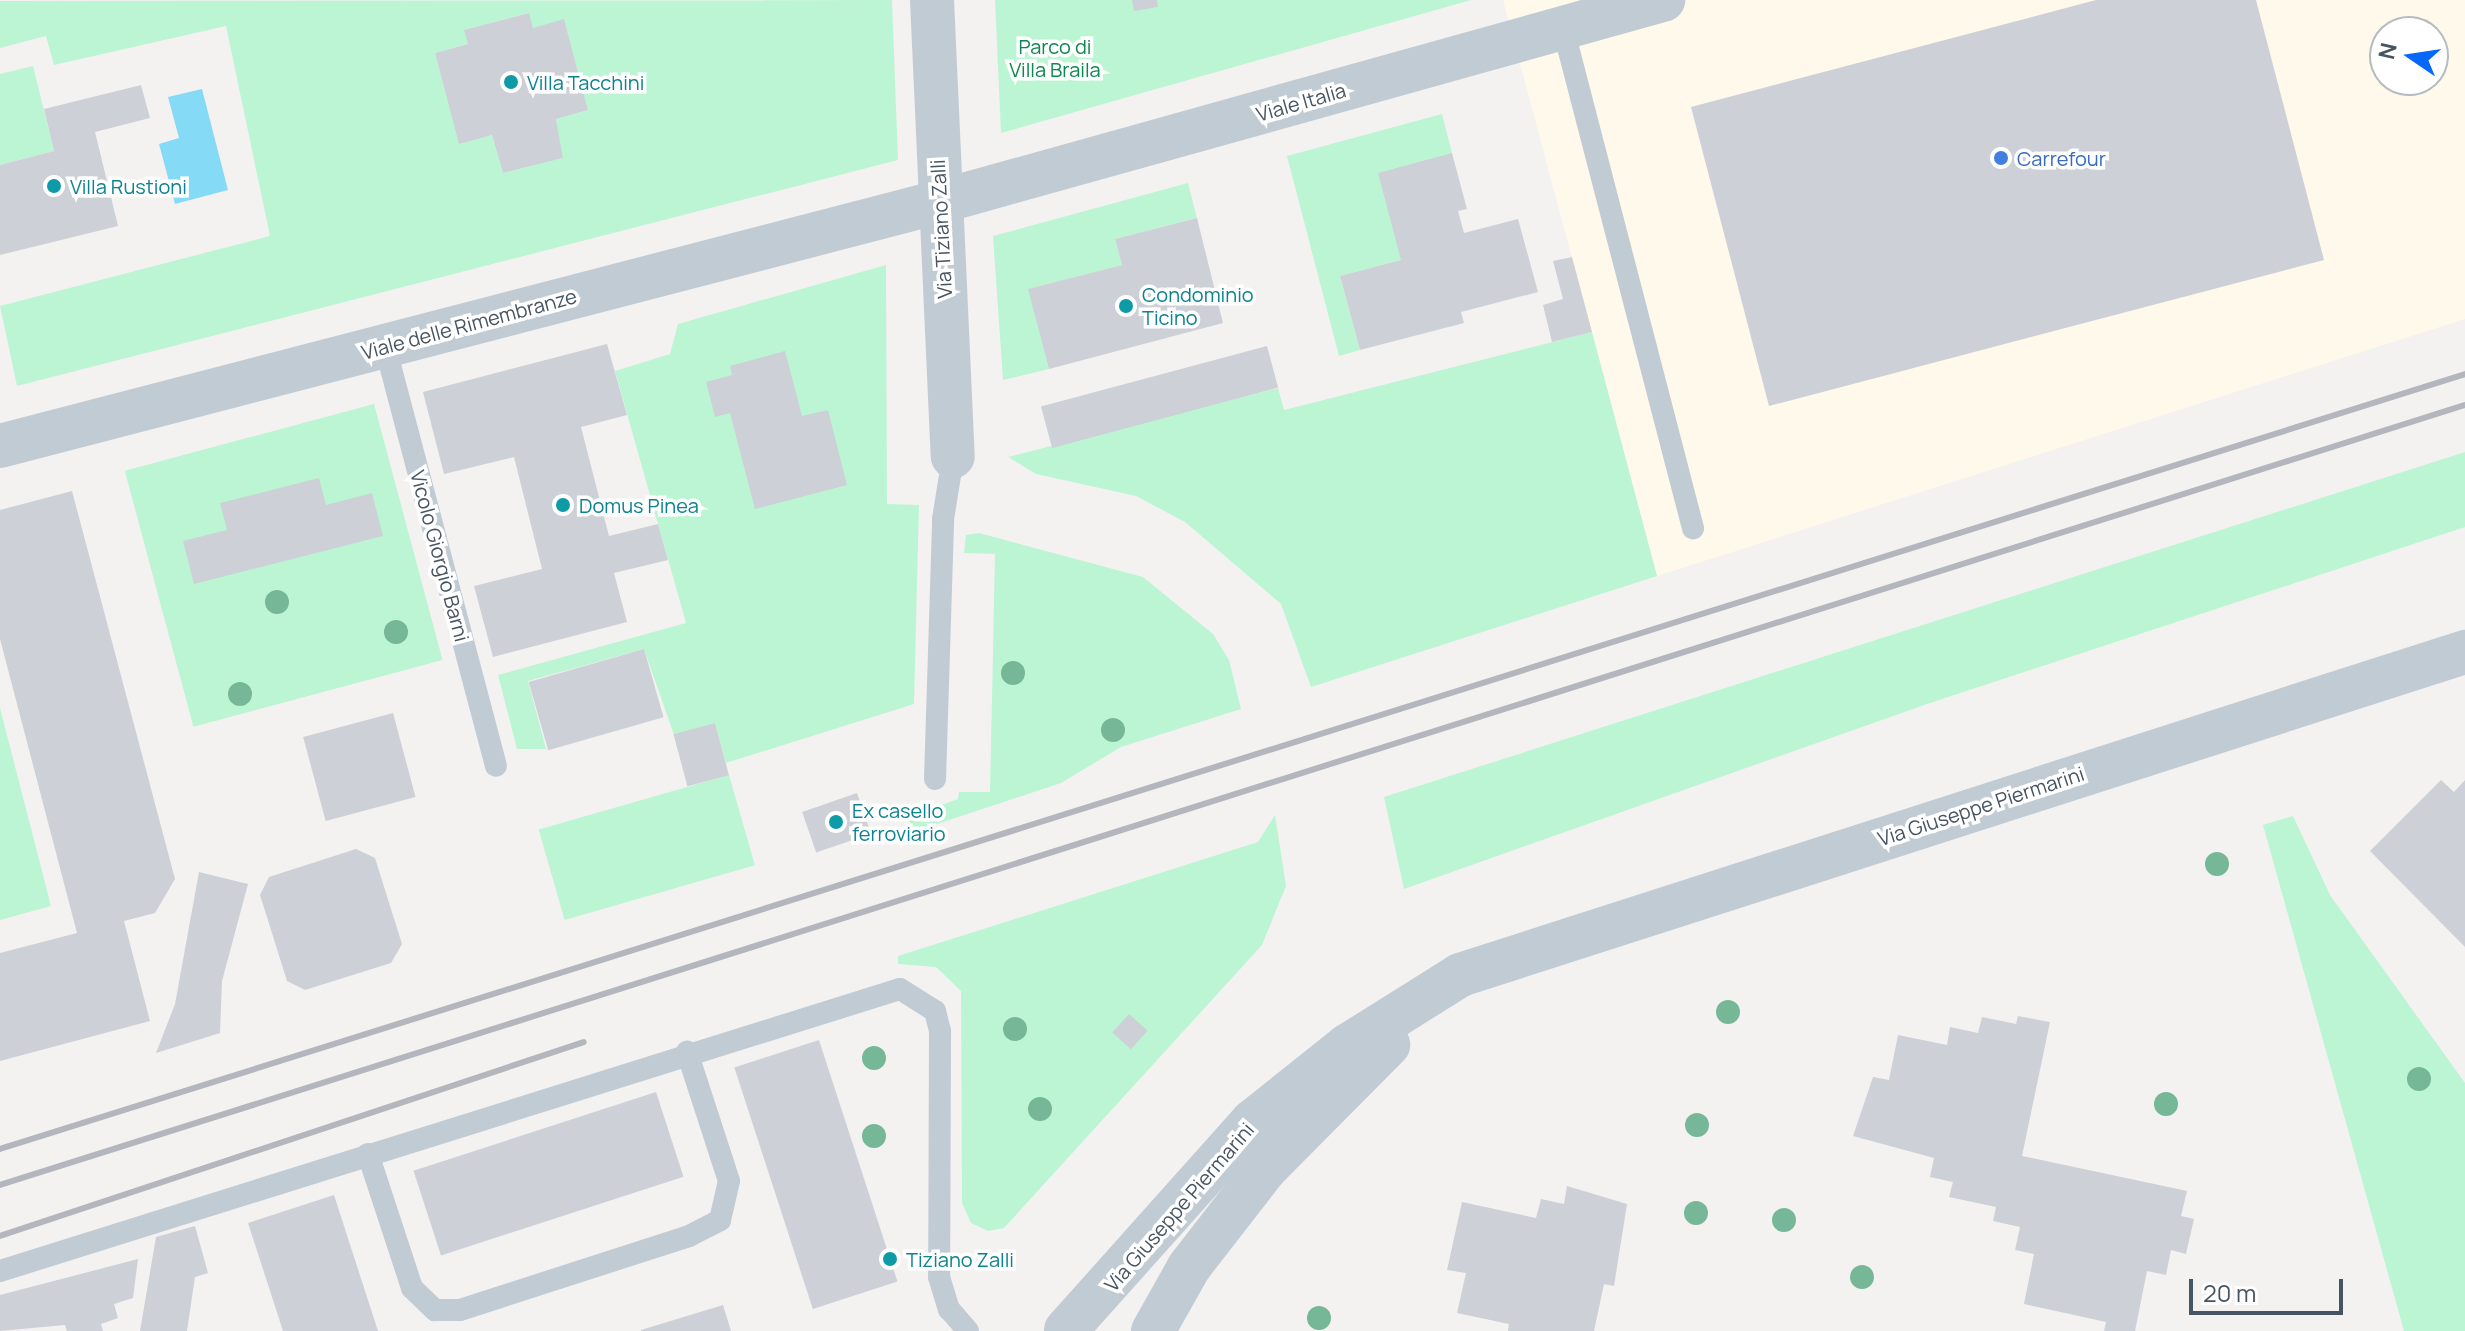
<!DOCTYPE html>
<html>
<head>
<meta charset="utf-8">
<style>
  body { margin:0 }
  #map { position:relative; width:2465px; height:1331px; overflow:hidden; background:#f4f1f1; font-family:Manrope,sans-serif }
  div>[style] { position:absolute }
  .commercial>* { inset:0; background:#fef9eb }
  .green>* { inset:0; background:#bcf5d4; transform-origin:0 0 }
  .water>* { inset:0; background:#85dbf6 }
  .building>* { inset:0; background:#cdd0d6; transform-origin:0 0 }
  .service>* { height:22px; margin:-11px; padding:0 11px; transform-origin:11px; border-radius:11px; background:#c1cbd4 }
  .minor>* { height:44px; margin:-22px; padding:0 22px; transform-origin:22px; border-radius:22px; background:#c1cbd4 }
  .rail>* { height:6px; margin:-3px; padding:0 3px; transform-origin:3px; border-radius:3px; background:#b3b6bc }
  .trees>* { width:24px; height:24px; margin:-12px; border-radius:50%; background:#75b797 }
  .dots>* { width:22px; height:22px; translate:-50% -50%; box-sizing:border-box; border:4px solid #fff; border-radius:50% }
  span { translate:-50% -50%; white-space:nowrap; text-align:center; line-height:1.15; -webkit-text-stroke:7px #fff; paint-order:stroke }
  .park-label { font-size:20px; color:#0d874e }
  .culture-label { font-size:20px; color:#0d838f }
  .left { translate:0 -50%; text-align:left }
  .street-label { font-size:20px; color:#475461 }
  .shop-label { font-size:20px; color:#366cbe }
  .north { position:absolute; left:2369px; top:16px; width:80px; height:80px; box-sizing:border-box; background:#fff; border:2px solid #b5bbc0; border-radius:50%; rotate:283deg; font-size:22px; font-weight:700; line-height:32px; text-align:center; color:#475461 }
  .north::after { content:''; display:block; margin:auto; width:28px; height:36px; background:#0568fa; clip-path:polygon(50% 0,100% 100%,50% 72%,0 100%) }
  .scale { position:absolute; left:2189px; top:1279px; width:154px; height:36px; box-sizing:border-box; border:4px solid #475461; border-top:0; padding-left:10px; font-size:24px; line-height:28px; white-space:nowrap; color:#475461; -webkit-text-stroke:6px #fff; paint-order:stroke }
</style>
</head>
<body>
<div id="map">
  <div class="commercial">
    <div style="clip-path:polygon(evenodd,1503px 0,2465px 0,2465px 319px,1657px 576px,1503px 0,2385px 32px,2433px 32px,2433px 80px,2385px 80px,2385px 32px)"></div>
  </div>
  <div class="green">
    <div style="clip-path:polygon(evenodd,892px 0,898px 160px,17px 386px,0 306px,270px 236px,226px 26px,54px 65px,46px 36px,0 48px,0 1px,892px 0,528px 13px,533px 28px,564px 20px,588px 110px,556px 119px,562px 158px,503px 173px,492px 135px,459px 143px,435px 53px,468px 44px,465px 30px,528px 13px)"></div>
    <div style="clip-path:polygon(995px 0,1471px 0,1001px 133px)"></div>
    <div style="clip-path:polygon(33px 66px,54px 151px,0 165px,0 74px)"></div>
    <div style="clip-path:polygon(1442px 114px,1452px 153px,1401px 260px,1340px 276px,1360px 350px,1339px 356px,1287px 156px)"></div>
    <div style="clip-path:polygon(1188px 183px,1197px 218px,1115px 239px,1122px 265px,1029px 289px,1049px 369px,1003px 380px,993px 236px)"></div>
    <div style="clip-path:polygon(886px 265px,887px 504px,919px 505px,914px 704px,726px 763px,715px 723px,674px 735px,644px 649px,528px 681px,546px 749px,517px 749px,498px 675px,686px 623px,615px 371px,670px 354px,678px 324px)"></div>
    <div style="clip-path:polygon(1592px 332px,1657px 576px,1311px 687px,1281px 604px,1185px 522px,1136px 496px,1036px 474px,1008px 457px,1278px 388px,1284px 410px)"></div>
    <div style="left:374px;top:404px;width:265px;height:258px;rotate:75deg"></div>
    <div style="clip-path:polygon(2465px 452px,2465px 527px,1927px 704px,1404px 889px,1384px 797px)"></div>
    <div style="clip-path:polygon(979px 533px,1143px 577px,1213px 634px,1229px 660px,1241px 709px,1121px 747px,1061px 783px,913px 832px,908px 817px,958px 799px,959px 792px,990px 792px,995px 554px,964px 553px,966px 535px)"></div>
    <div style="clip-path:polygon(0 708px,51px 906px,0 920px)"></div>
    <div style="left:729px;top:775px;width:94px;height:198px;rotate:74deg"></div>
    <div style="clip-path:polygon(1275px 815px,1286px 886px,1262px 945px,1004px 1228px,988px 1231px,971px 1223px,962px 1203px,961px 991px,936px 967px,898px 964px,898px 956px,1258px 842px)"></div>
    <div style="clip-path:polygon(2293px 816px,2330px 895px,2465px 1083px,2465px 1331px,2404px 1331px,2263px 825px)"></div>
  </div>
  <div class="water">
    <div style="clip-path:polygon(202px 89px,228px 190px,175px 204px,159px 144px,179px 138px,168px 97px)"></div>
  </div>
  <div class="building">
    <div style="clip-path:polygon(1132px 0,1157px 0,1158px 7px,1134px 11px)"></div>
    <div style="clip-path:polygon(2096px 0,2256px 0,2324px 260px,1769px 406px,1691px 107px)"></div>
    <div style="clip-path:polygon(529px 13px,533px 28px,564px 19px,588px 110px,556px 119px,563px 158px,503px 173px,492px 135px,459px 144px,435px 53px,468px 44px,464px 30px)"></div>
    <div style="clip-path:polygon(141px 85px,150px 118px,95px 132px,118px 226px,0 255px,0 165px,54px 151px,44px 109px)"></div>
    <div style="clip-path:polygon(1452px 153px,1467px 209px,1458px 211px,1464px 233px,1518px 219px,1538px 292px,1461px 312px,1464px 323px,1360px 350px,1340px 276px,1401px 260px,1378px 173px)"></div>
    <div style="clip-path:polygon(1197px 218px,1223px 323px,1049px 369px,1028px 289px,1122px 265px,1115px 239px)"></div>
    <div style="clip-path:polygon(1572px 257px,1592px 332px,1552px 342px,1543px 305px,1563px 299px,1553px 261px)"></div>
    <div style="clip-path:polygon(607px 344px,627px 415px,581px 427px,609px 536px,658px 524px,668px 560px,614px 573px,627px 622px,493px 657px,474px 586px,542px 569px,514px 457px,444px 474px,423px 392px)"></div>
    <div style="left:1267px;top:346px;width:43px;height:234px;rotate:75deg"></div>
    <div style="clip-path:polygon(785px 351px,802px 416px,828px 410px,847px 485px,755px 509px,730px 413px,715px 417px,706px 382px,732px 375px,730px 366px)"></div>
    <div style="clip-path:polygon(319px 478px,326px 505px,372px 493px,383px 536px,194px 584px,183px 541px,227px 530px,220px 503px)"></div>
    <div style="clip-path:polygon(72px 491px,175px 879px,155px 913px,124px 921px,150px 1021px,0 1061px,0 953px,77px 933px,0 639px,0 510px)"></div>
    <div style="left:644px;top:649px;width:71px;height:120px;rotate:74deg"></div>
    <div style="left:393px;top:713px;width:87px;height:93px;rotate:75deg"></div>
    <div style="left:715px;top:723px;width:54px;height:43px;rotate:75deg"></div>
    <div style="clip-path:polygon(2441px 780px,2454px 792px,2465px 780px,2465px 947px,2370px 851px)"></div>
    <div style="left:857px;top:793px;width:43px;height:58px;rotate:71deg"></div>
    <div style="clip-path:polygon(356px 849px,375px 858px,402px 944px,391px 963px,305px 990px,287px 981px,260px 895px,269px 877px)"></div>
    <div style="clip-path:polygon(199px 872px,248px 884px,222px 981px,220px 1033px,156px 1053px,175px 1004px)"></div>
    <div style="left:1129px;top:1014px;width:25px;height:25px;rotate:42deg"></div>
    <div style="clip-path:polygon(2018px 1016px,2050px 1022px,2022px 1156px,2187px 1191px,2181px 1216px,2194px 1219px,2186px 1254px,2171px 1250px,2166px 1275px,2147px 1271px,2135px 1331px,2104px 1331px,2106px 1322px,2024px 1304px,2034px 1254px,2015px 1250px,2020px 1227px,1993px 1221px,1996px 1207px,1949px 1197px,1953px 1182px,1930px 1177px,1934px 1158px,1853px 1136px,1873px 1077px,1889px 1080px,1898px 1035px,1947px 1045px,1950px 1027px,1978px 1033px,1982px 1017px,2016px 1024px)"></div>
    <div style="left:819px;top:1040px;width:254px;height:89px;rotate:72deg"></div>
    <div style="left:656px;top:1092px;width:89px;height:255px;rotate:72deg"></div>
    <div style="clip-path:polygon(1567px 1186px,1627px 1204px,1614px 1286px,1604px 1284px,1594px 1331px,1508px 1331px,1509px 1324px,1457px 1313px,1466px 1273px,1447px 1270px,1462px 1202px,1536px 1218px,1541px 1199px,1564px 1204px)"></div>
    <div style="clip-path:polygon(334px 1195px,378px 1331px,283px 1331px,248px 1223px)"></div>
    <div style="clip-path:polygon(195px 1226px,208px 1273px,195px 1277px,187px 1331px,140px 1331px,156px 1237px)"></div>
    <div style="clip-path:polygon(138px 1259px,133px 1298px,114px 1304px,118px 1318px,101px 1324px,103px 1331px,67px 1331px,65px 1325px,0 1331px,0 1295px)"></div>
    <div style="clip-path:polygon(723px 1305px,731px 1331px,641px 1331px,641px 1330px)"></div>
  </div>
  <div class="service">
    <div style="left:1563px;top:28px;width:517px;rotate:75.43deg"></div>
    <div style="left:385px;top:346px;width:434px;rotate:75.2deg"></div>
    <div style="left:935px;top:779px;width:260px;rotate:-88.2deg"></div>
    <div style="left:943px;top:519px;width:63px;rotate:-80.8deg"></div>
    <div style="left:368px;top:1154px;width:141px;rotate:71.8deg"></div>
    <div style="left:412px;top:1288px;width:32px;rotate:44deg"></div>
    <div style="left:435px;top:1310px;width:25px"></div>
    <div style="left:460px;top:1310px;width:241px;rotate:-17.9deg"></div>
    <div style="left:689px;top:1236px;width:35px;rotate:-27deg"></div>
    <div style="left:720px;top:1220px;width:40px;rotate:-77deg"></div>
    <div style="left:729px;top:1181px;width:136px;rotate:-108deg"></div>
    <div style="left:0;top:1271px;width:943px;rotate:-17.4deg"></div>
    <div style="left:900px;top:989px;width:41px;rotate:32.2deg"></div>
    <div style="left:935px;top:1011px;width:21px;rotate:76deg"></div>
    <div style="left:940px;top:1031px;width:246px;rotate:90.2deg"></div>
    <div style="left:939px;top:1277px;width:34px;rotate:73deg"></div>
    <div style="left:949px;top:1309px;width:29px;rotate:49deg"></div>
  </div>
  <div class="minor">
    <div style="left:932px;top:0;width:457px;rotate:87.4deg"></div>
    <div style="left:0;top:446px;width:970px;rotate:-14.57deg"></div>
    <div style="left:939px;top:202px;width:752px;rotate:-15.59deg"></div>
    <div style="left:1066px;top:1330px;width:280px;rotate:-48.2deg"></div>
    <div style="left:1253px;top:1121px;width:120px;rotate:-38.6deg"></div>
    <div style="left:1347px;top:1046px;width:133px;rotate:-32.1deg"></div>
    <div style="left:1460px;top:975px;width:1056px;rotate:-17.82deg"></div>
    <div style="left:1153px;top:1331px;width:73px;rotate:-60.6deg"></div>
    <div style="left:1189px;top:1267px;width:124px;rotate:-52.2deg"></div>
    <div style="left:1265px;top:1169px;width:175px;rotate:-45.2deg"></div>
  </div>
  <div class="rail">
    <div style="left:0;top:1149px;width:2584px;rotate:-17.45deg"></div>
    <div style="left:0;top:1185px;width:2585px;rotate:-17.56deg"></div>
    <div style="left:0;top:1236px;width:615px;rotate:-18.38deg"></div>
  </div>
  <div class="trees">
    <div style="left:277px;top:602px"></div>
    <div style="left:396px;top:632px"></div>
    <div style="left:1013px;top:673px"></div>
    <div style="left:240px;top:694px"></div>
    <div style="left:1113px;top:730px"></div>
    <div style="left:2217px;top:864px"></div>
    <div style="left:1728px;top:1012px"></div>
    <div style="left:1015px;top:1029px"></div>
    <div style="left:874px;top:1058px"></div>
    <div style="left:2419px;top:1079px"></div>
    <div style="left:2166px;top:1104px"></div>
    <div style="left:1040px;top:1109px"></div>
    <div style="left:1697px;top:1125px"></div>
    <div style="left:874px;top:1136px"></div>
    <div style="left:1696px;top:1213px"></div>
    <div style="left:1784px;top:1220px"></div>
    <div style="left:1862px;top:1277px"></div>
    <div style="left:1319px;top:1318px"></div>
  </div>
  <div class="dots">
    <div style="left:511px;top:82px;background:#0f9aa8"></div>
    <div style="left:2001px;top:158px;background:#3f7fe0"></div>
    <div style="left:54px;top:186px;background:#0f9aa8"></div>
    <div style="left:1126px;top:306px;background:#0f9aa8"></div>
    <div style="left:563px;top:505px;background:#0f9aa8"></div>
    <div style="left:836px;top:822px;background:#0f9aa8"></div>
    <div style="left:890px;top:1259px;background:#0f9aa8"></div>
  </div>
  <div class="park-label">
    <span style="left:1055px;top:58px">Parco di<br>Villa Braila</span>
  </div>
  <div class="culture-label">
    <span class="left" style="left:527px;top:82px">Villa Tacchini</span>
    <span class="left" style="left:70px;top:186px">Villa Rustioni</span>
    <span class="left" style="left:1142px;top:306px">Condominio<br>Ticino</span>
    <span class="left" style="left:579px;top:505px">Domus Pinea</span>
    <span class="left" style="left:852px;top:822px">Ex casello<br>ferroviario</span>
    <span class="left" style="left:906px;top:1259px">Tiziano Zalli</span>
  </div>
  <div class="street-label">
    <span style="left:1301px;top:102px;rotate:-16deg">Viale Italia</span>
    <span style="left:941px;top:229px;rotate:-93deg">Via Tiziano Zalli</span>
    <span style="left:469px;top:324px;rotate:-15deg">Viale delle Rimembranze</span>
    <span style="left:440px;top:556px;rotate:75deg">Vicolo Giorgio Barni</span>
    <span style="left:1981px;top:806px;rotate:-18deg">Via Giuseppe Piermarini</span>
    <span style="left:1179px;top:1207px;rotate:-49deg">Via Giuseppe Piermarini</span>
  </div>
  <div class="shop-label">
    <span class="left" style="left:2017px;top:158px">Carrefour</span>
  </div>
  <div class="north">N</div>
  <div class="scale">20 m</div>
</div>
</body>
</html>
